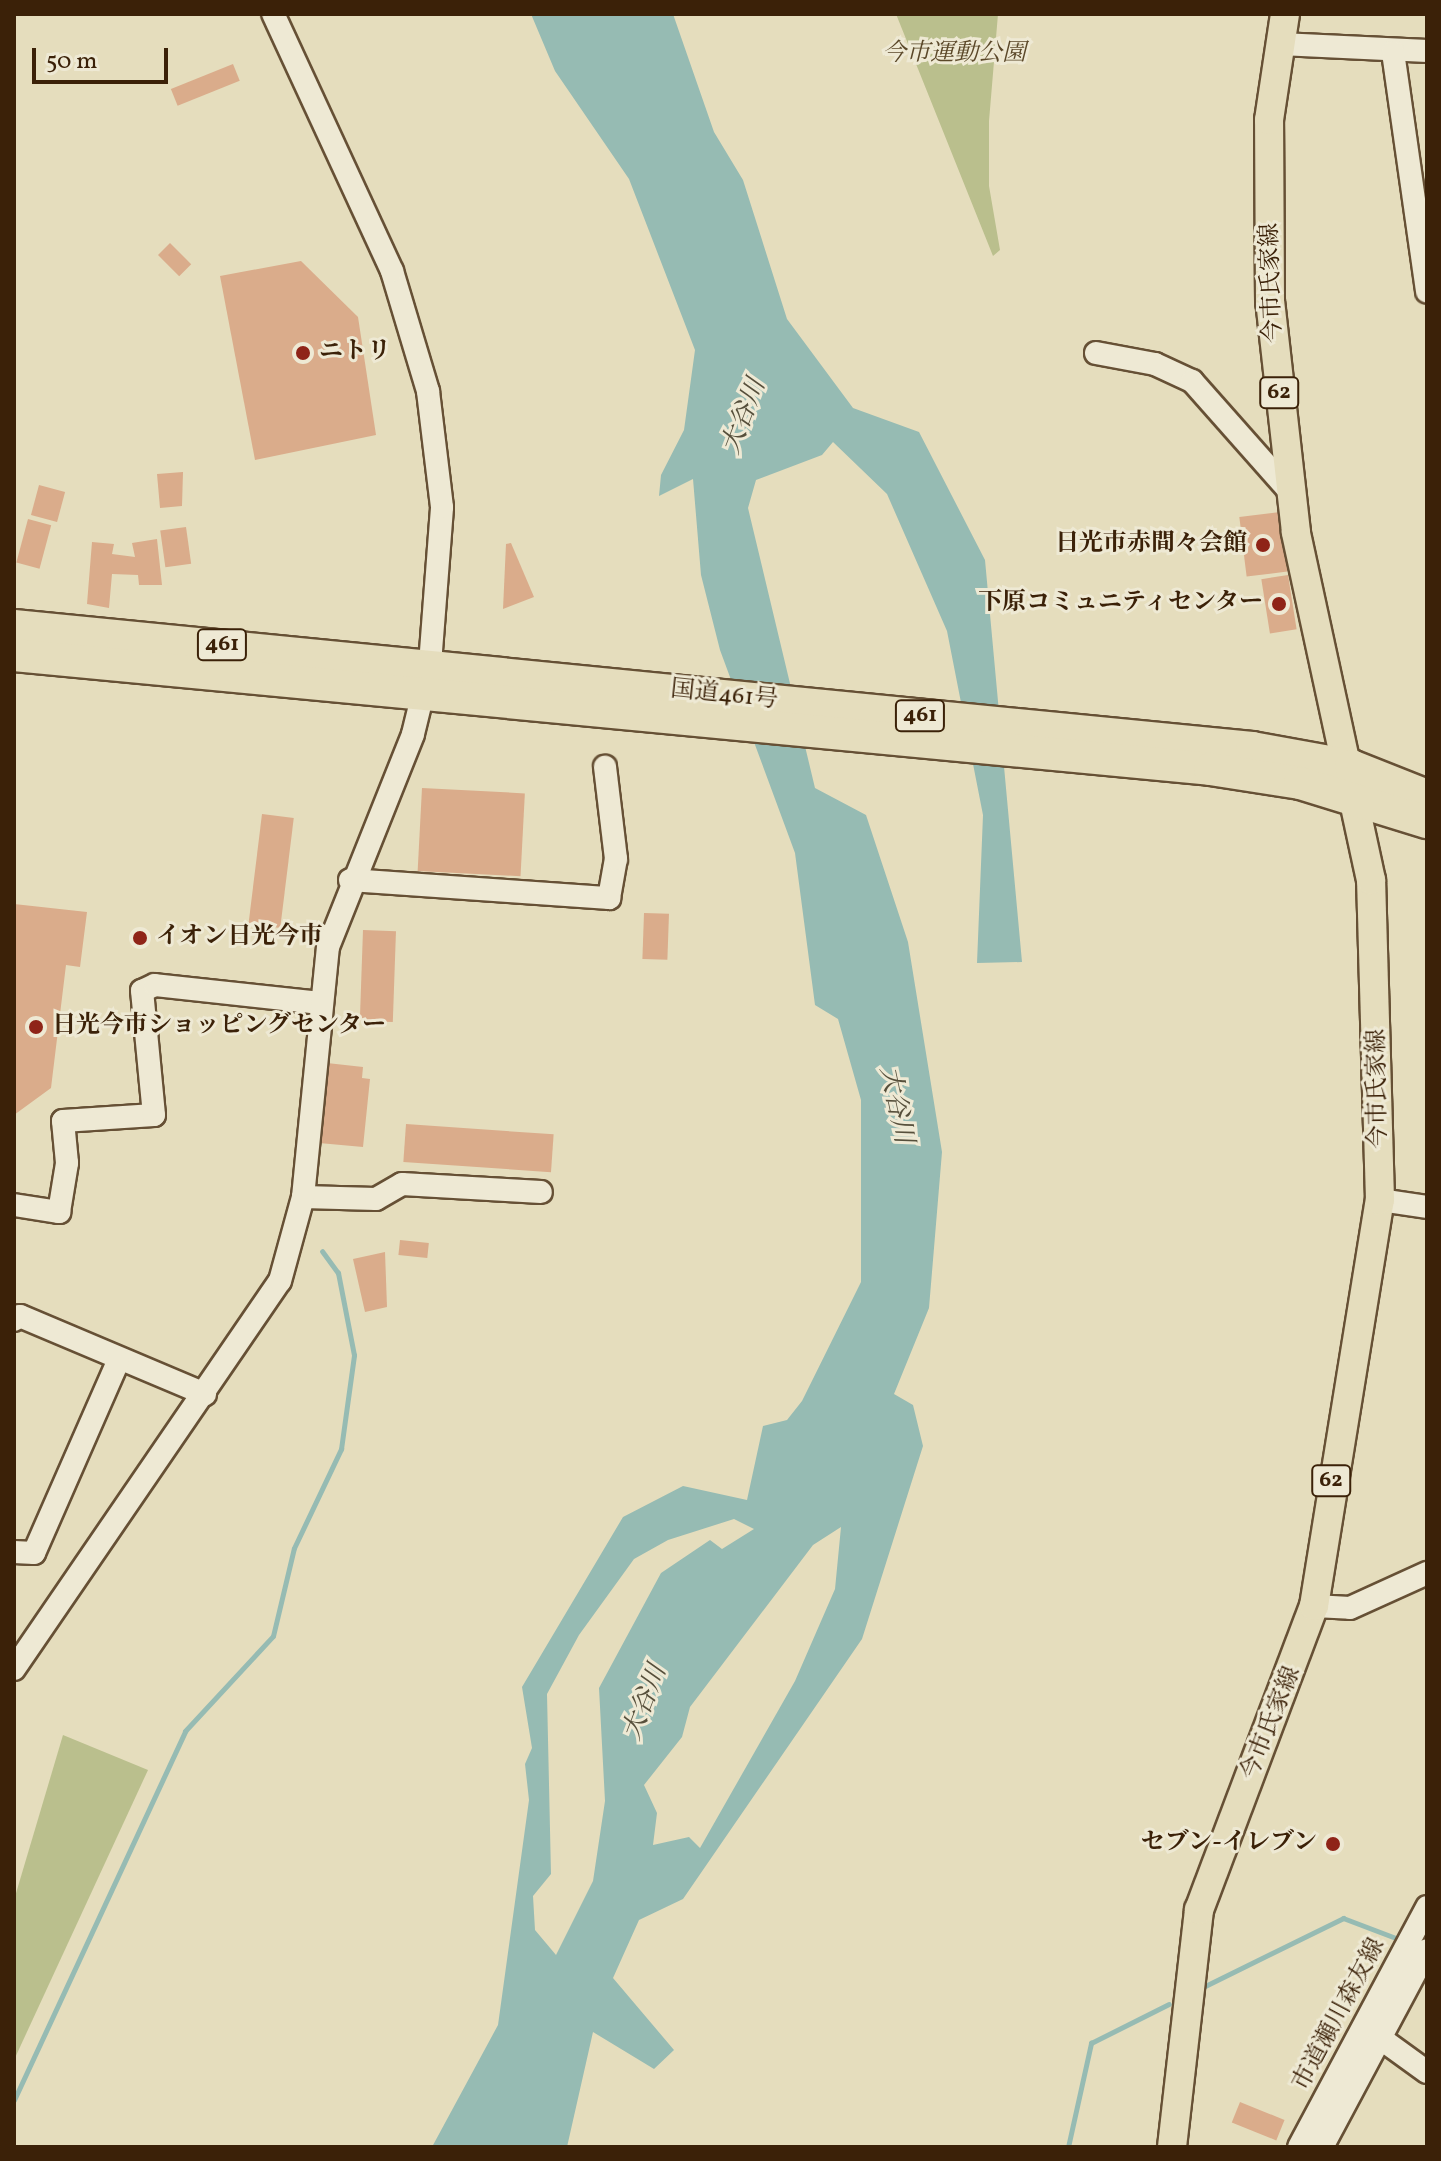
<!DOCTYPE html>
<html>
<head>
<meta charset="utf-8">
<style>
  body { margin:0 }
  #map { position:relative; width:1441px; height:2161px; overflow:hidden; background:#e5ddbd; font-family:Vollkorn,"Noto Serif JP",serif }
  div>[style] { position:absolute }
  .green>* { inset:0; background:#babf8d }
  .water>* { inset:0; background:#96bbb3 }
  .stream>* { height:5px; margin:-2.5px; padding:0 2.5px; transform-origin:2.5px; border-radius:2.5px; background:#96bbb3 }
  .building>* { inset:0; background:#daac8b; transform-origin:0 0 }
  .roads { filter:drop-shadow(2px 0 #665035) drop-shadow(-2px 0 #665035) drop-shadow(0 2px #665035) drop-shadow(0 -2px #665035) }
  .minor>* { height:22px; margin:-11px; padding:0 11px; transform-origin:11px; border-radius:11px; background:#eee9d4 }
  .major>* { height:28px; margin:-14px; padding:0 14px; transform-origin:14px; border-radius:14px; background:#e5ddbd }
  .highway>* { height:32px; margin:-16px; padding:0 16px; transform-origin:16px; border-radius:16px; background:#e5ddbd }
  .dots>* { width:22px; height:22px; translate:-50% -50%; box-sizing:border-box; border:4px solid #eee9d4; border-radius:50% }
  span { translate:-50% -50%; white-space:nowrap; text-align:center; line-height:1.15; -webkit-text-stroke:6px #eee9d4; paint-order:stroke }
  .shield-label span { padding:2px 6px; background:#eee9d4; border:2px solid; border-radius:6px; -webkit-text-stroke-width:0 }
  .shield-label { font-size:22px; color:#3b2108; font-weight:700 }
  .park-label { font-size:24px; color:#5b4829; font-style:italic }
  .street-label { font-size:24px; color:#3b2108 }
  .poi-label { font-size:24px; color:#3b2108; font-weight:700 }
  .left { translate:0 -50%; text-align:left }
  .right { translate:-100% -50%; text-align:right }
  .water-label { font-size:26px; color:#564f3b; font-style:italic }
  .frame { position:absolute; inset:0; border:16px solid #3b2108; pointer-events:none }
  .scale { position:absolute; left:32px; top:48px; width:136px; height:36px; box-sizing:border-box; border:4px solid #3b2108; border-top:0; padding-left:10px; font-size:24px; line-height:28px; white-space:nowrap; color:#3b2108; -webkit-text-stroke:6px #eee9d4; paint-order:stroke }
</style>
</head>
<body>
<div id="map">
  <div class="green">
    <div style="clip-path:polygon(896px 14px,998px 14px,989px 121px,989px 186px,1000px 250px,993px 256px)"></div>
    <div style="clip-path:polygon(63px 1735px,148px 1770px,14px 2060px,14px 1900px)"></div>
  </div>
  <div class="water">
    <div style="clip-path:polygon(evenodd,531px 14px,673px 14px,714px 132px,743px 180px,787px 319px,853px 408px,919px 432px,985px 560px,1022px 962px,977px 963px,983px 815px,947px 631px,887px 494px,833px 442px,822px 455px,756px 480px,748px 508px,815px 788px,866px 815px,908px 942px,942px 1152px,929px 1308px,894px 1394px,913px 1405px,923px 1446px,862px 1639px,683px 1899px,639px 1920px,613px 1978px,674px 2050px,654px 2069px,593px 2032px,567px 2147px,432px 2147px,498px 2025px,529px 1800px,525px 1764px,532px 1748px,522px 1687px,623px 1517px,683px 1486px,747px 1500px,763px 1426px,787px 1420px,802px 1401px,861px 1282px,861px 1100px,838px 1019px,815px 1005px,795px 853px,720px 650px,701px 575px,693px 479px,659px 496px,661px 475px,684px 430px,695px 350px,629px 179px,555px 71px,531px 14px,734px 1519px,754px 1529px,722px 1549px,710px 1540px,661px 1573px,599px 1688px,605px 1801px,593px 1881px,556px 1955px,535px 1930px,533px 1896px,551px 1874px,547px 1694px,579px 1635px,634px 1559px,668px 1540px,734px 1519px,531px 14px,841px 1527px,835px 1589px,795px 1681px,700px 1848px,689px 1837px,653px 1845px,657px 1813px,644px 1785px,682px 1737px,690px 1707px,813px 1545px,841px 1527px)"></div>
  </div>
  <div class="stream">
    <div style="left:1199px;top:1989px;width:161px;rotate:-26.2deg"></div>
    <div style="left:1343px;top:1918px;width:62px;rotate:20.8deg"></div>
    <div style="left:14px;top:2100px;width:407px;rotate:-65.1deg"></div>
    <div style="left:185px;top:1731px;width:129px;rotate:-47.2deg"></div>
    <div style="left:273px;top:1636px;width:90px;rotate:-76.6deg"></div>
    <div style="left:294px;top:1548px;width:110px;rotate:-64.6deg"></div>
    <div style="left:341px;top:1449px;width:95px;rotate:-82.1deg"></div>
    <div style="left:354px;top:1355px;width:84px;rotate:-101deg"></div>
    <div style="left:338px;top:1273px;width:27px;rotate:-126deg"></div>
    <div style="left:1068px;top:2147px;width:107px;rotate:-77.5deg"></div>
    <div style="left:1091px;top:2043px;width:87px;rotate:-26.6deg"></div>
  </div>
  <div class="building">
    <div style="left:233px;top:64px;width:18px;height:67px;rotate:68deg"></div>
    <div style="left:170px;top:243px;width:30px;height:17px;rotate:45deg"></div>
    <div style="clip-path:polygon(301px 261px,358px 317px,376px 435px,255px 460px,220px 276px)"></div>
    <div style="clip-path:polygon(183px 472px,182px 506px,160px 508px,157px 474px)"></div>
    <div style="left:39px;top:485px;width:27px;height:31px;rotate:15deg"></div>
    <div style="left:1280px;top:512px;width:60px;height:41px;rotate:83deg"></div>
    <div style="left:28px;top:519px;width:24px;height:45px;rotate:15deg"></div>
    <div style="left:186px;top:527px;width:37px;height:26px;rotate:82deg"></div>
    <div style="clip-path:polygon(157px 539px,162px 585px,139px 585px,138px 575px,112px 574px,109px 608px,87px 604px,92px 542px,114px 544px,112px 554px,135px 557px,132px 543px)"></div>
    <div style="clip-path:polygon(511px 543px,534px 597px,503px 609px,506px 544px)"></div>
    <div style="left:1288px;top:575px;width:55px;height:27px;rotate:81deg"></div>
    <div style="left:422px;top:788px;width:103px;height:83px;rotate:3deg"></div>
    <div style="left:262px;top:814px;width:32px;height:111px;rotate:7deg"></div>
    <div style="clip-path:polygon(14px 904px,87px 912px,80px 967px,66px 965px,51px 1088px,14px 1115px)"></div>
    <div style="left:644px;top:913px;width:25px;height:46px;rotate:2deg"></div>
    <div style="left:363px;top:930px;width:33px;height:91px;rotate:2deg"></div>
    <div style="clip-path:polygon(327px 1063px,363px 1067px,362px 1078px,370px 1079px,363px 1147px,319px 1143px)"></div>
    <div style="left:406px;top:1124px;width:148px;height:38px;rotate:4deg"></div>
    <div style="left:400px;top:1240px;width:29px;height:15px;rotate:6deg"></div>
    <div style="clip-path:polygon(385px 1252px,387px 1307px,365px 1312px,353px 1259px)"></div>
    <div style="left:1240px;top:2102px;width:48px;height:22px;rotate:22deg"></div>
  </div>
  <div class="roads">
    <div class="minor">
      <div style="left:1281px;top:44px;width:146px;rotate:2.7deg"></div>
      <div style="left:1393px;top:52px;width:242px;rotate:81.9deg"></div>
      <div style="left:1096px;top:353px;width:60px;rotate:10.6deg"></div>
      <div style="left:1155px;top:364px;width:41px;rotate:24.7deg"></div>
      <div style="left:1192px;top:381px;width:149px;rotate:48.5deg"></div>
      <div style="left:350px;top:880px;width:260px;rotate:4deg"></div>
      <div style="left:609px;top:898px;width:40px;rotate:-80deg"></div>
      <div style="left:616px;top:859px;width:93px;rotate:-96.8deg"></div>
      <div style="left:303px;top:1197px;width:73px;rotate:1.6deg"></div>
      <div style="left:376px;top:1199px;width:30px;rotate:-30deg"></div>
      <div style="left:402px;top:1184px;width:139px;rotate:3.3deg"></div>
      <div style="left:1380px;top:1200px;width:48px;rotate:8.5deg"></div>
      <div style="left:14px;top:1205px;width:46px;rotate:8.8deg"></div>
      <div style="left:59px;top:1212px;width:50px;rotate:-80.7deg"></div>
      <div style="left:67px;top:1163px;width:42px;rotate:-95.4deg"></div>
      <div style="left:63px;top:1121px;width:91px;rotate:-3.8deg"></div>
      <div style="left:154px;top:1115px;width:125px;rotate:-95.5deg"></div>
      <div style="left:142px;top:991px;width:14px;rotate:-25deg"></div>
      <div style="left:155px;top:985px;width:167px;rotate:6.2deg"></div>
      <div style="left:14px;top:1320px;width:7px;rotate:-34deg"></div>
      <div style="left:20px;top:1316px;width:201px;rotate:22.9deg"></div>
      <div style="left:14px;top:1552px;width:20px;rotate:3deg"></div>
      <div style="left:34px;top:1553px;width:209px;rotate:-66.3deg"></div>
      <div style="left:1314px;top:1606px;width:36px;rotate:3deg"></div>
      <div style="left:1350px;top:1608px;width:85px;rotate:-24.4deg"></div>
      <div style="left:14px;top:1669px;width:470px;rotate:-55.6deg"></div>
      <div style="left:280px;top:1281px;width:87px;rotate:-74.7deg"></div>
      <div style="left:303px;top:1197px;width:251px;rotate:-84.3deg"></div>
      <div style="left:328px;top:947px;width:229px;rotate:-68.2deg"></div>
      <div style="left:413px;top:734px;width:72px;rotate:-76.3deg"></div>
      <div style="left:430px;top:664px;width:157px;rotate:-85.6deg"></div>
      <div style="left:442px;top:507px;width:117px;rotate:-96.9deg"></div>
      <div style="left:428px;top:391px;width:125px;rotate:-106.7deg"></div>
      <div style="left:392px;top:271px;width:283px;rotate:-114.8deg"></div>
      <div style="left:1380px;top:2038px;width:58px;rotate:35.9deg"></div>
      <div style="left:1299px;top:2147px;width:272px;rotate:-61.9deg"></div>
      <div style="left:1322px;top:2147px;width:223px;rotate:-61.9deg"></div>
    </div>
    <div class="major">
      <div style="left:1172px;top:2147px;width:239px;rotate:-83.5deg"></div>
      <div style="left:1199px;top:1910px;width:325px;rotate:-69.3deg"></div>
      <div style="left:1314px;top:1606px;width:411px;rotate:-80.8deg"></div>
      <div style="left:1380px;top:1200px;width:320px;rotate:-91.6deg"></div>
      <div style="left:1371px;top:880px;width:356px;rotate:-102.2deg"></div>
      <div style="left:1296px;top:532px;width:231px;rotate:-96.4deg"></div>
      <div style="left:1270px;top:302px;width:182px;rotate:-90.3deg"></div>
      <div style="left:1269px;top:120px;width:107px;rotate:-81.4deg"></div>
    </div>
    <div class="highway">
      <div style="left:14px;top:626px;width:1244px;rotate:5.63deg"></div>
      <div style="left:1252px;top:748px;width:101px;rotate:10.3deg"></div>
      <div style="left:1351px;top:766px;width:82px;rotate:21.5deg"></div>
      <div style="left:14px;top:655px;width:1201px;rotate:5.44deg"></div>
      <div style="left:1210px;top:769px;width:91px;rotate:8.8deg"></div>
      <div style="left:1300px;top:783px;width:133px;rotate:17.1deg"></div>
    </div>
  </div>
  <div class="dots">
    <div style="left:303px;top:353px;background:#8f2418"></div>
    <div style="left:1263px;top:545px;background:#8f2418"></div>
    <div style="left:1279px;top:604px;background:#8f2418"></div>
    <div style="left:140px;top:938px;background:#8f2418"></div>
    <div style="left:36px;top:1027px;background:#8f2418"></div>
    <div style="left:1333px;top:1844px;background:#8f2418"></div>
  </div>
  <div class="shield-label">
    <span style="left:1279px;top:393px">62</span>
    <span style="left:222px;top:645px">461</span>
    <span style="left:920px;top:716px">461</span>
    <span style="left:1331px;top:1481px">62</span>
  </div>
  <div class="park-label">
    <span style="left:954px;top:55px">今市運動公園</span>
  </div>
  <div class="street-label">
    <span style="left:1273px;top:283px;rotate:-92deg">今市氏家線</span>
    <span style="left:724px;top:696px;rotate:6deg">国道461号</span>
    <span style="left:1379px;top:1089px;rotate:-91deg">今市氏家線</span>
    <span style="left:1272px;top:1724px;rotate:-68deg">今市氏家線</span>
    <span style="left:1340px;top:2015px;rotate:-62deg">市道瀬川森友線</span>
  </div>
  <div class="poi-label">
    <span class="left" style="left:319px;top:353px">ニトリ</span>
    <span class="right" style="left:1247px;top:545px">日光市赤間々会館</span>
    <span class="right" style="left:1263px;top:604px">下原コミュニティセンター</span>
    <span class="left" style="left:156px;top:938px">イオン日光今市</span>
    <span class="left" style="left:52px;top:1027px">日光今市ショッピングセンター</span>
    <span class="right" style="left:1317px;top:1844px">セブン-イレブン</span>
  </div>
  <div class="water-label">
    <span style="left:745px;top:417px;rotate:-69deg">大谷川</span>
    <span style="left:895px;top:1105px;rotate:78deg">大谷川</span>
    <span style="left:646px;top:1703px;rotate:-69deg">大谷川</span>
  </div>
  <div class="frame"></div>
  <div class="scale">50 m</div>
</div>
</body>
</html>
